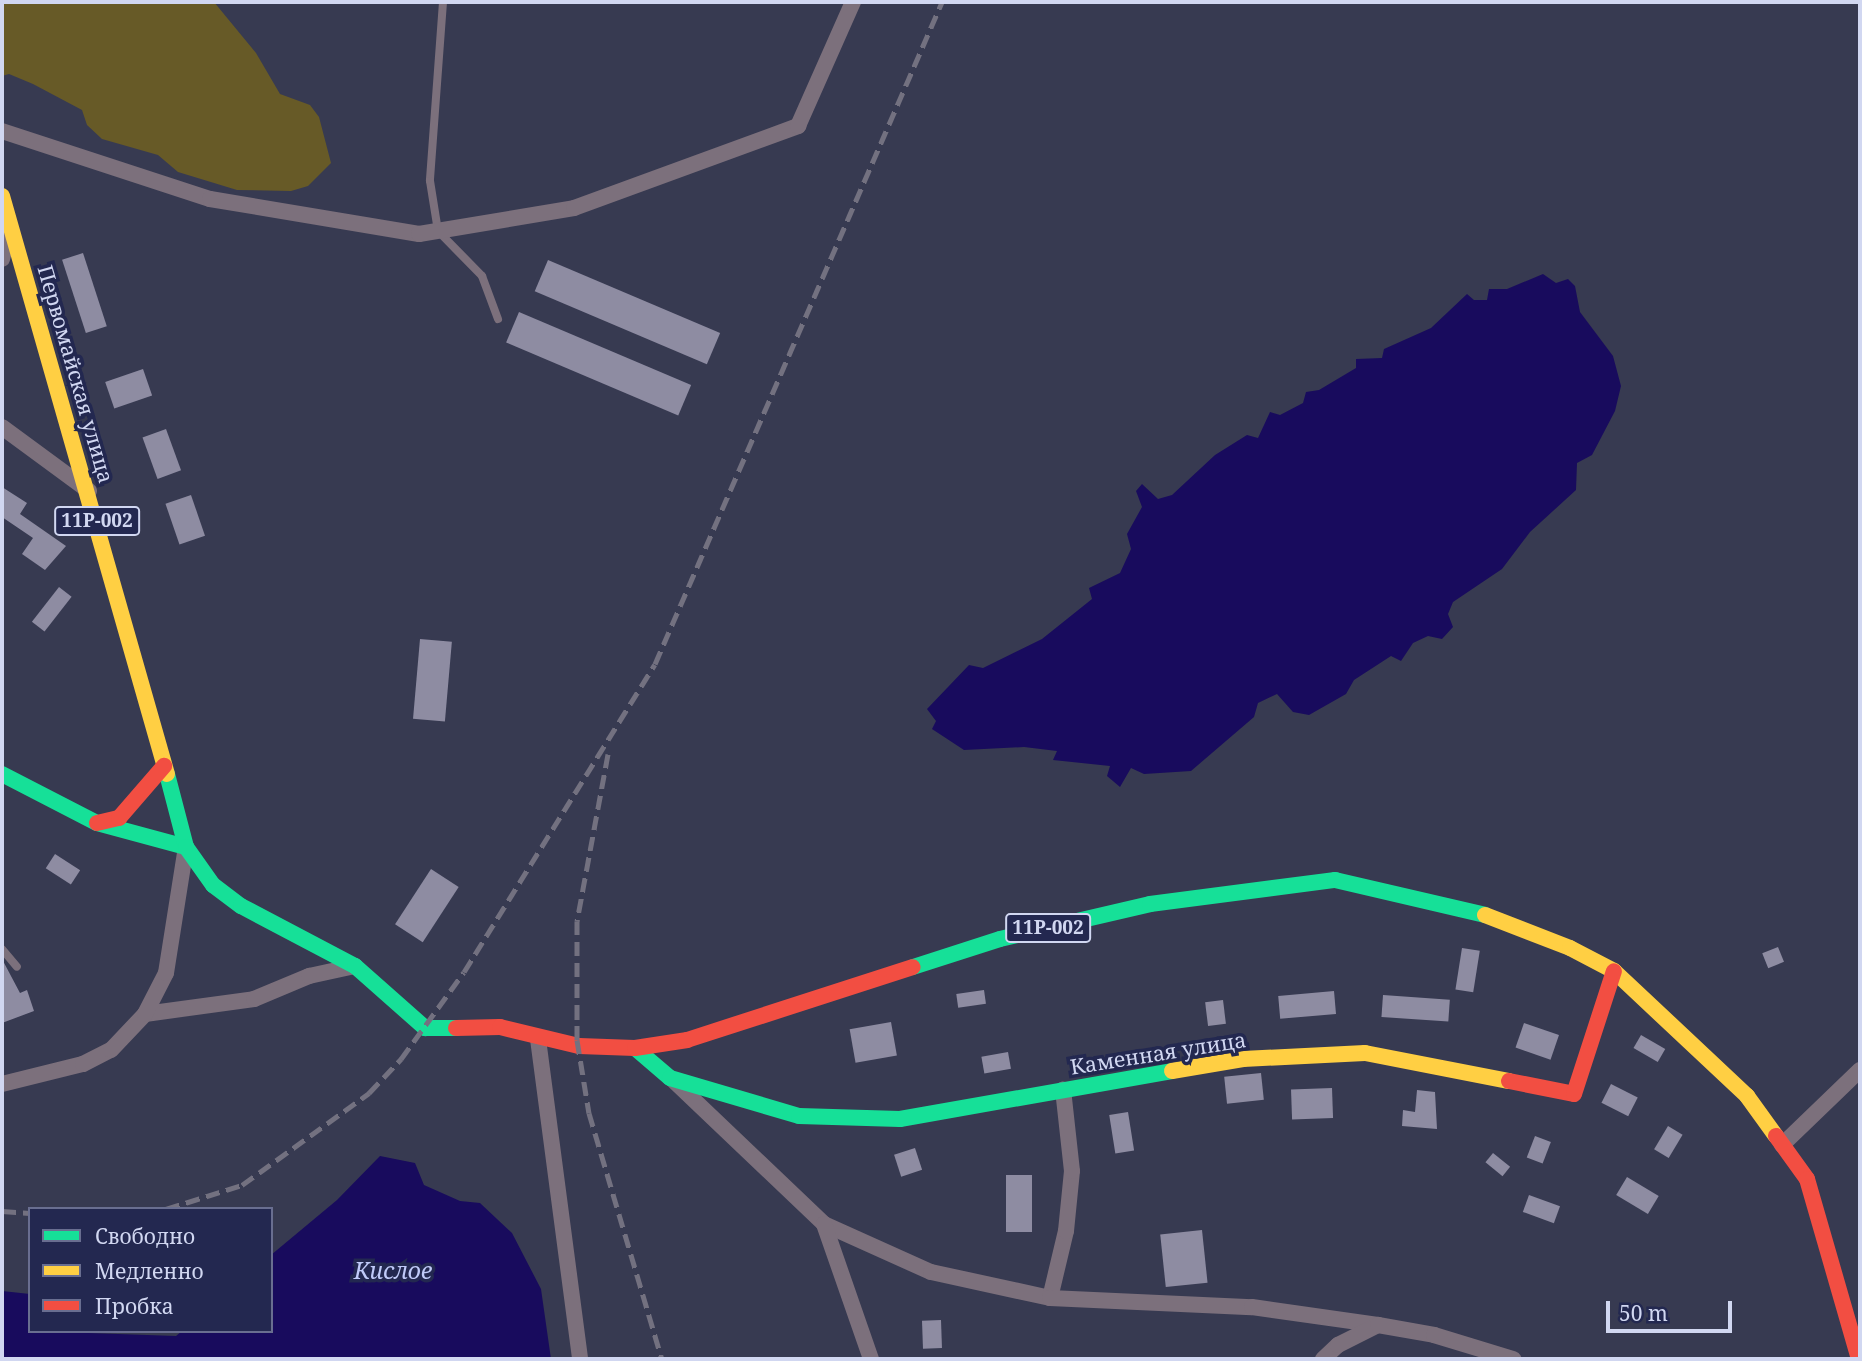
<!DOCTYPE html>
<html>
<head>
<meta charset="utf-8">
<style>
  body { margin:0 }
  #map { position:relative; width:1862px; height:1361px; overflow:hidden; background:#373a51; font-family:"Noto Serif",serif }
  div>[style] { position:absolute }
  .green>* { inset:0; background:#675a27 }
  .water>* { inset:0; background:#180b5d }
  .building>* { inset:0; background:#8e8ca2; transform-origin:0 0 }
  .lane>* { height:8px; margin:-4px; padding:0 4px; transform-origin:4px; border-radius:4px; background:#7c707c }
  .street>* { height:16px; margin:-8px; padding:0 8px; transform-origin:8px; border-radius:8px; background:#7c707c }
  .fast>* { height:16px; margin:-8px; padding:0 8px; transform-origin:8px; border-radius:8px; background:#16e098 }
  .slow>* { height:16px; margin:-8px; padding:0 8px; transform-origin:8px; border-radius:8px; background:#ffcf43 }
  .jam>* { height:16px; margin:-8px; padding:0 8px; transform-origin:8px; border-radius:8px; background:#f24e42 }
  .rail>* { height:5px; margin-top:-2.5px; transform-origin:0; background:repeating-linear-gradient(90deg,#737180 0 14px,transparent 0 21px) }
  span { translate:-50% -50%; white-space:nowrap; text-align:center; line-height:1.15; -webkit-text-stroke:7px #232850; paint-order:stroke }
  .shield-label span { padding:2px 5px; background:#232850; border:2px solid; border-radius:5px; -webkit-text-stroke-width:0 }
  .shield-label { font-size:19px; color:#d1d7f1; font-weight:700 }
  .street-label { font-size:21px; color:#d1d7f1 }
  .water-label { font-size:23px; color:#c0caf9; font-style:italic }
  .frame { position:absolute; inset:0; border:4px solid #d1d7f1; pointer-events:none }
  .legend { position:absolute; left:28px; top:1207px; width:245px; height:126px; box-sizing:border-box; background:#232850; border:2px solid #696e90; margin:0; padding:9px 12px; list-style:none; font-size:21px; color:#d1d7f1 }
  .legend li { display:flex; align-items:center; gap:14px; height:35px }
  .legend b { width:35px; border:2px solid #696e90 }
  .scale { position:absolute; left:1606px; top:1301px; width:126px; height:32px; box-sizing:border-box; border:4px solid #d1d7f1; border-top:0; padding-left:9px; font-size:21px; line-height:24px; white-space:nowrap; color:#d1d7f1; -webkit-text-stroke:5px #232850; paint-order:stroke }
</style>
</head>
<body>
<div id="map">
  <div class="green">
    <div style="clip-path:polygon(2px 2px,214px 2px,256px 53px,280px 94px,310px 105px,319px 117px,331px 163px,308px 186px,291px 191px,237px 190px,178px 172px,158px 155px,102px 139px,87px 125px,82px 110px,33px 84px,9px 74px,2px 76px)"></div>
  </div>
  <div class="water">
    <div style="clip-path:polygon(1543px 274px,1556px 283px,1568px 279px,1575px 286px,1580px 312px,1613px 356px,1621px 386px,1615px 411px,1592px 455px,1577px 463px,1576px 490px,1530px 532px,1502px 569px,1453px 602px,1448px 614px,1453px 627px,1442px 639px,1428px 636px,1413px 643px,1401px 661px,1391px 656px,1354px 680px,1346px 694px,1309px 715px,1293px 712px,1277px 694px,1258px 703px,1254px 717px,1191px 771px,1144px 774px,1131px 768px,1120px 787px,1107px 776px,1110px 766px,1053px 760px,1057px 751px,1024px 747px,964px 750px,932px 729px,936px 721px,927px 709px,969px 665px,983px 668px,1042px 639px,1092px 599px,1089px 588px,1120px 573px,1131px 549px,1127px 534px,1142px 507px,1136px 491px,1142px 484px,1158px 499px,1172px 495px,1215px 455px,1247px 435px,1258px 438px,1270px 412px,1280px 415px,1303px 403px,1306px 392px,1319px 390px,1356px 368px,1356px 359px,1382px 358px,1384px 349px,1431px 328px,1467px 294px,1474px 300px,1487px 300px,1489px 289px,1507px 289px)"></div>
    <div style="clip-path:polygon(380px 1156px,415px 1163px,424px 1185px,460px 1201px,480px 1203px,512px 1233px,541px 1289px,551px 1359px,2px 1359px,2px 1291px,30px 1294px,30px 1331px,176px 1336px,182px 1331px,271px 1331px,271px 1255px,337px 1200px)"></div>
  </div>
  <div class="building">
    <div style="left:83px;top:253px;width:77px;height:22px;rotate:72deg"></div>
    <div style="left:548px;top:260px;width:187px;height:34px;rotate:23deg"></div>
    <div style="left:519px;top:312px;width:187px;height:33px;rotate:23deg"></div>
    <div style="left:143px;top:369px;width:28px;height:40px;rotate:71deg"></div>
    <div style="left:166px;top:429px;width:44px;height:25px;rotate:70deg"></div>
    <div style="clip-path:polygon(2px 487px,27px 503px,20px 514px,66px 546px,45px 570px,22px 554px,33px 538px,2px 517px)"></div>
    <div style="left:191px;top:495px;width:43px;height:27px;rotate:71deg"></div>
    <div style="left:59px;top:587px;width:16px;height:44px;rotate:38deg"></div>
    <div style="left:420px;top:639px;width:32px;height:80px;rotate:5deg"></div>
    <div style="left:55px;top:854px;width:30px;height:17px;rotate:33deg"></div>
    <div style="left:431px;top:869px;width:33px;height:66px;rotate:33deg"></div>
    <div style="left:1778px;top:947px;width:16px;height:17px;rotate:68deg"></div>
    <div style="left:1462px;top:948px;width:18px;height:42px;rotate:9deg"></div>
    <div style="clip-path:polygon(2px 959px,20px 993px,27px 990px,34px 1011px,2px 1023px)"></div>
    <div style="left:984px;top:990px;width:14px;height:28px;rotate:82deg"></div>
    <div style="left:1334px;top:991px;width:23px;height:56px;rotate:85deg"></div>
    <div style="left:1383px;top:995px;width:67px;height:22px;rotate:4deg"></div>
    <div style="left:1223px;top:1000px;width:24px;height:18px;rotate:83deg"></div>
    <div style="left:891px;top:1022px;width:34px;height:42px;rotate:80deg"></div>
    <div style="left:1524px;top:1023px;width:37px;height:26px;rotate:19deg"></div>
    <div style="left:1641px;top:1035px;width:28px;height:15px;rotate:30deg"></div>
    <div style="left:1008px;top:1052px;width:17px;height:27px;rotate:80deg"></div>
    <div style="left:1261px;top:1073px;width:27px;height:37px;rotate:84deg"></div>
    <div style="left:1611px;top:1084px;width:30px;height:21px;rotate:27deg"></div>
    <div style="left:1332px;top:1088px;width:30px;height:41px;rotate:88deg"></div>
    <div style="clip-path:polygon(1417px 1090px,1435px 1092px,1437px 1129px,1402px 1126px,1403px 1110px,1415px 1112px)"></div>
    <div style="left:1128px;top:1112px;width:39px;height:19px;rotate:81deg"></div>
    <div style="left:1668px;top:1126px;width:17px;height:27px;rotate:31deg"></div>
    <div style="left:1535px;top:1136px;width:17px;height:23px;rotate:21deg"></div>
    <div style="left:915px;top:1148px;width:23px;height:22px;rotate:72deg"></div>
    <div style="left:1493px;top:1153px;width:22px;height:12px;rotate:39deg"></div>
    <div style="left:1006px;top:1175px;width:26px;height:57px"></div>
    <div style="left:1627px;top:1177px;width:37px;height:21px;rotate:31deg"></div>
    <div style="left:1529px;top:1195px;width:33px;height:18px;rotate:20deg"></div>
    <div style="left:1202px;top:1230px;width:53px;height:42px;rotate:84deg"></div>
    <div style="left:941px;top:1320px;width:28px;height:19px;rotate:88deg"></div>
  </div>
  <div class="lane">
    <div style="left:443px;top:2px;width:179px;rotate:94.2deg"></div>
    <div style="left:430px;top:181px;width:51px;rotate:80.9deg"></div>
    <div style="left:438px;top:231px;width:63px;rotate:45.6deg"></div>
    <div style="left:482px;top:276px;width:46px;rotate:69.6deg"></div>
    <div style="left:2px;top:949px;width:23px;rotate:50deg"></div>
  </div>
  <div class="street">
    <div style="left:2px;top:131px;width:219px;rotate:18.1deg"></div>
    <div style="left:210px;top:199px;width:212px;rotate:9.5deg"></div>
    <div style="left:419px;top:234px;width:157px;rotate:-9.5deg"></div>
    <div style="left:574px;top:208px;width:239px;rotate:-20.1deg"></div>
    <div style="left:798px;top:126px;width:136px;rotate:-66.1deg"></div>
    <div style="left:2px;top:259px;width:33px;rotate:-76deg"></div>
    <div style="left:2px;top:427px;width:108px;rotate:36.3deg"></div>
    <div style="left:145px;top:1014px;width:110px;rotate:-7.8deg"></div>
    <div style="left:254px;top:999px;width:60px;rotate:-22.7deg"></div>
    <div style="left:309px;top:976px;width:47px;rotate:-12.3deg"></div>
    <div style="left:538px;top:1039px;width:323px;rotate:82.5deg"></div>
    <div style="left:674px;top:1081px;width:207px;rotate:43.6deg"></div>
    <div style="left:824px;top:1224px;width:117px;rotate:24.2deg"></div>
    <div style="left:931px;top:1272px;width:122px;rotate:12.3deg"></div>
    <div style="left:1050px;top:1298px;width:69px;rotate:-76.6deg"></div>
    <div style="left:1066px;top:1231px;width:60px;rotate:-84.3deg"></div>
    <div style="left:1072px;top:1171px;width:82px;rotate:-96.3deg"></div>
    <div style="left:2px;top:1084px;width:83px;rotate:-13.9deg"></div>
    <div style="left:83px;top:1064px;width:31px;rotate:-27deg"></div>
    <div style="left:111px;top:1050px;width:50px;rotate:-46.6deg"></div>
    <div style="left:145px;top:1014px;width:46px;rotate:-62.9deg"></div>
    <div style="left:166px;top:973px;width:128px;rotate:-81deg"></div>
    <div style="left:1782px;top:1145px;width:108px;rotate:-43.9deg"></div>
    <div style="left:824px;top:1224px;width:143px;rotate:70.8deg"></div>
    <div style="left:1050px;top:1298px;width:202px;rotate:2.6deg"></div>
    <div style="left:1252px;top:1307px;width:127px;rotate:8.1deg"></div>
    <div style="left:1323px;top:1359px;width:21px;rotate:-43deg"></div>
    <div style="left:1338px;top:1345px;width:45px;rotate:-26.6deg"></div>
    <div style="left:1378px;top:1325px;width:57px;rotate:10.1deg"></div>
    <div style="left:1434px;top:1335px;width:83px;rotate:16.9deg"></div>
  </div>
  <div class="fast">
    <div style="left:2px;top:774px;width:107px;rotate:27.3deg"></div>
    <div style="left:97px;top:823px;width:92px;rotate:15.1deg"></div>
    <div style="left:167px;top:774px;width:75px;rotate:75.4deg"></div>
    <div style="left:186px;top:847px;width:47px;rotate:54.6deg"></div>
    <div style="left:213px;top:885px;width:35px;rotate:37deg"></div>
    <div style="left:241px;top:906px;width:129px;rotate:27.8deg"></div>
    <div style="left:355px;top:966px;width:94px;rotate:41.5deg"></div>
    <div style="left:425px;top:1028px;width:31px"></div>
    <div style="left:913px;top:967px;width:91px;rotate:-17.8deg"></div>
    <div style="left:1000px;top:939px;width:154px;rotate:-13.1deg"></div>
    <div style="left:1150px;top:904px;width:187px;rotate:-7.4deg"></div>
    <div style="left:1335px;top:880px;width:154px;rotate:13.1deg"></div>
    <div style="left:635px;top:1048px;width:46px;rotate:40.6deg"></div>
    <div style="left:670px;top:1078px;width:134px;rotate:16.4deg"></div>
    <div style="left:799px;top:1116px;width:101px;rotate:1.7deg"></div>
    <div style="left:900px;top:1119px;width:276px;rotate:-10deg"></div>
  </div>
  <div class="slow">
    <div style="left:2px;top:196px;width:601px;rotate:74.07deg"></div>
    <div style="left:1485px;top:915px;width:91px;rotate:21.2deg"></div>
    <div style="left:1570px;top:948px;width:50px;rotate:27.6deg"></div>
    <div style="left:1614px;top:971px;width:183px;rotate:43.2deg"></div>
    <div style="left:1747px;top:1096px;width:49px;rotate:54.1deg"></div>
    <div style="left:1172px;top:1071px;width:72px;rotate:-9.6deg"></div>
    <div style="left:1243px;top:1059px;width:122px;rotate:-2.8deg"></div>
    <div style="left:1365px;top:1053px;width:147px;rotate:11deg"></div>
  </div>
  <div class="jam">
    <div style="left:97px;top:823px;width:23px;rotate:-13deg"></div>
    <div style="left:119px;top:818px;width:69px;rotate:-49.1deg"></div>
    <div style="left:456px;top:1028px;width:44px;rotate:-1.3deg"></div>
    <div style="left:500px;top:1027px;width:81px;rotate:13.5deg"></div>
    <div style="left:579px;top:1046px;width:56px;rotate:2deg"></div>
    <div style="left:635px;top:1048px;width:53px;rotate:-8.7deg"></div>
    <div style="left:687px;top:1040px;width:237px;rotate:-17.9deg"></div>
    <div style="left:1509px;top:1081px;width:66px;rotate:11.3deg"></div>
    <div style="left:1574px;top:1094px;width:129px;rotate:-72deg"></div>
    <div style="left:1776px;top:1136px;width:53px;rotate:54.2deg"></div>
    <div style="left:1807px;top:1179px;width:187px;rotate:73.9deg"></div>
  </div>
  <div class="rail">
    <div style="left:608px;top:754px;width:170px;rotate:100.5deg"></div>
    <div style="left:577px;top:921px;width:119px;rotate:90deg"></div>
    <div style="left:577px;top:1040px;width:74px;rotate:80.7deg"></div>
    <div style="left:589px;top:1113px;width:257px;rotate:73.5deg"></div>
    <div style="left:166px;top:1209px;width:80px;rotate:-17.5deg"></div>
    <div style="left:242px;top:1185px;width:157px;rotate:-35.9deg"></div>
    <div style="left:369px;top:1093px;width:47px;rotate:-46.7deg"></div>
    <div style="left:401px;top:1059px;width:107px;rotate:-54.1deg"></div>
    <div style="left:464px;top:972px;width:362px;rotate:-58.2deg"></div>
    <div style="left:655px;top:664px;width:722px;rotate:-66.56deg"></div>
    <div style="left:2px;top:1211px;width:28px;rotate:4deg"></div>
  </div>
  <div class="shield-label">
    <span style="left:97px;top:521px">11Р-002</span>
    <span style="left:1048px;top:928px">11Р-002</span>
  </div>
  <div class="street-label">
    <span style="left:76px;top:374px;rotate:74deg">Первомайская улица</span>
    <span style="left:1158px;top:1053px;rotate:-9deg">Каменная улица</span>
  </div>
  <div class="water-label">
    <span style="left:393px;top:1270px">Кислое</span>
  </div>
  <div class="frame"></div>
  <ul class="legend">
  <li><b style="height:9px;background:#16e098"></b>Свободно</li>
  <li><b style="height:9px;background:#ffcf43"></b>Медленно</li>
  <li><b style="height:9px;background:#f24e42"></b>Пробка</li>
  </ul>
  <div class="scale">50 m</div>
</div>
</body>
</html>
